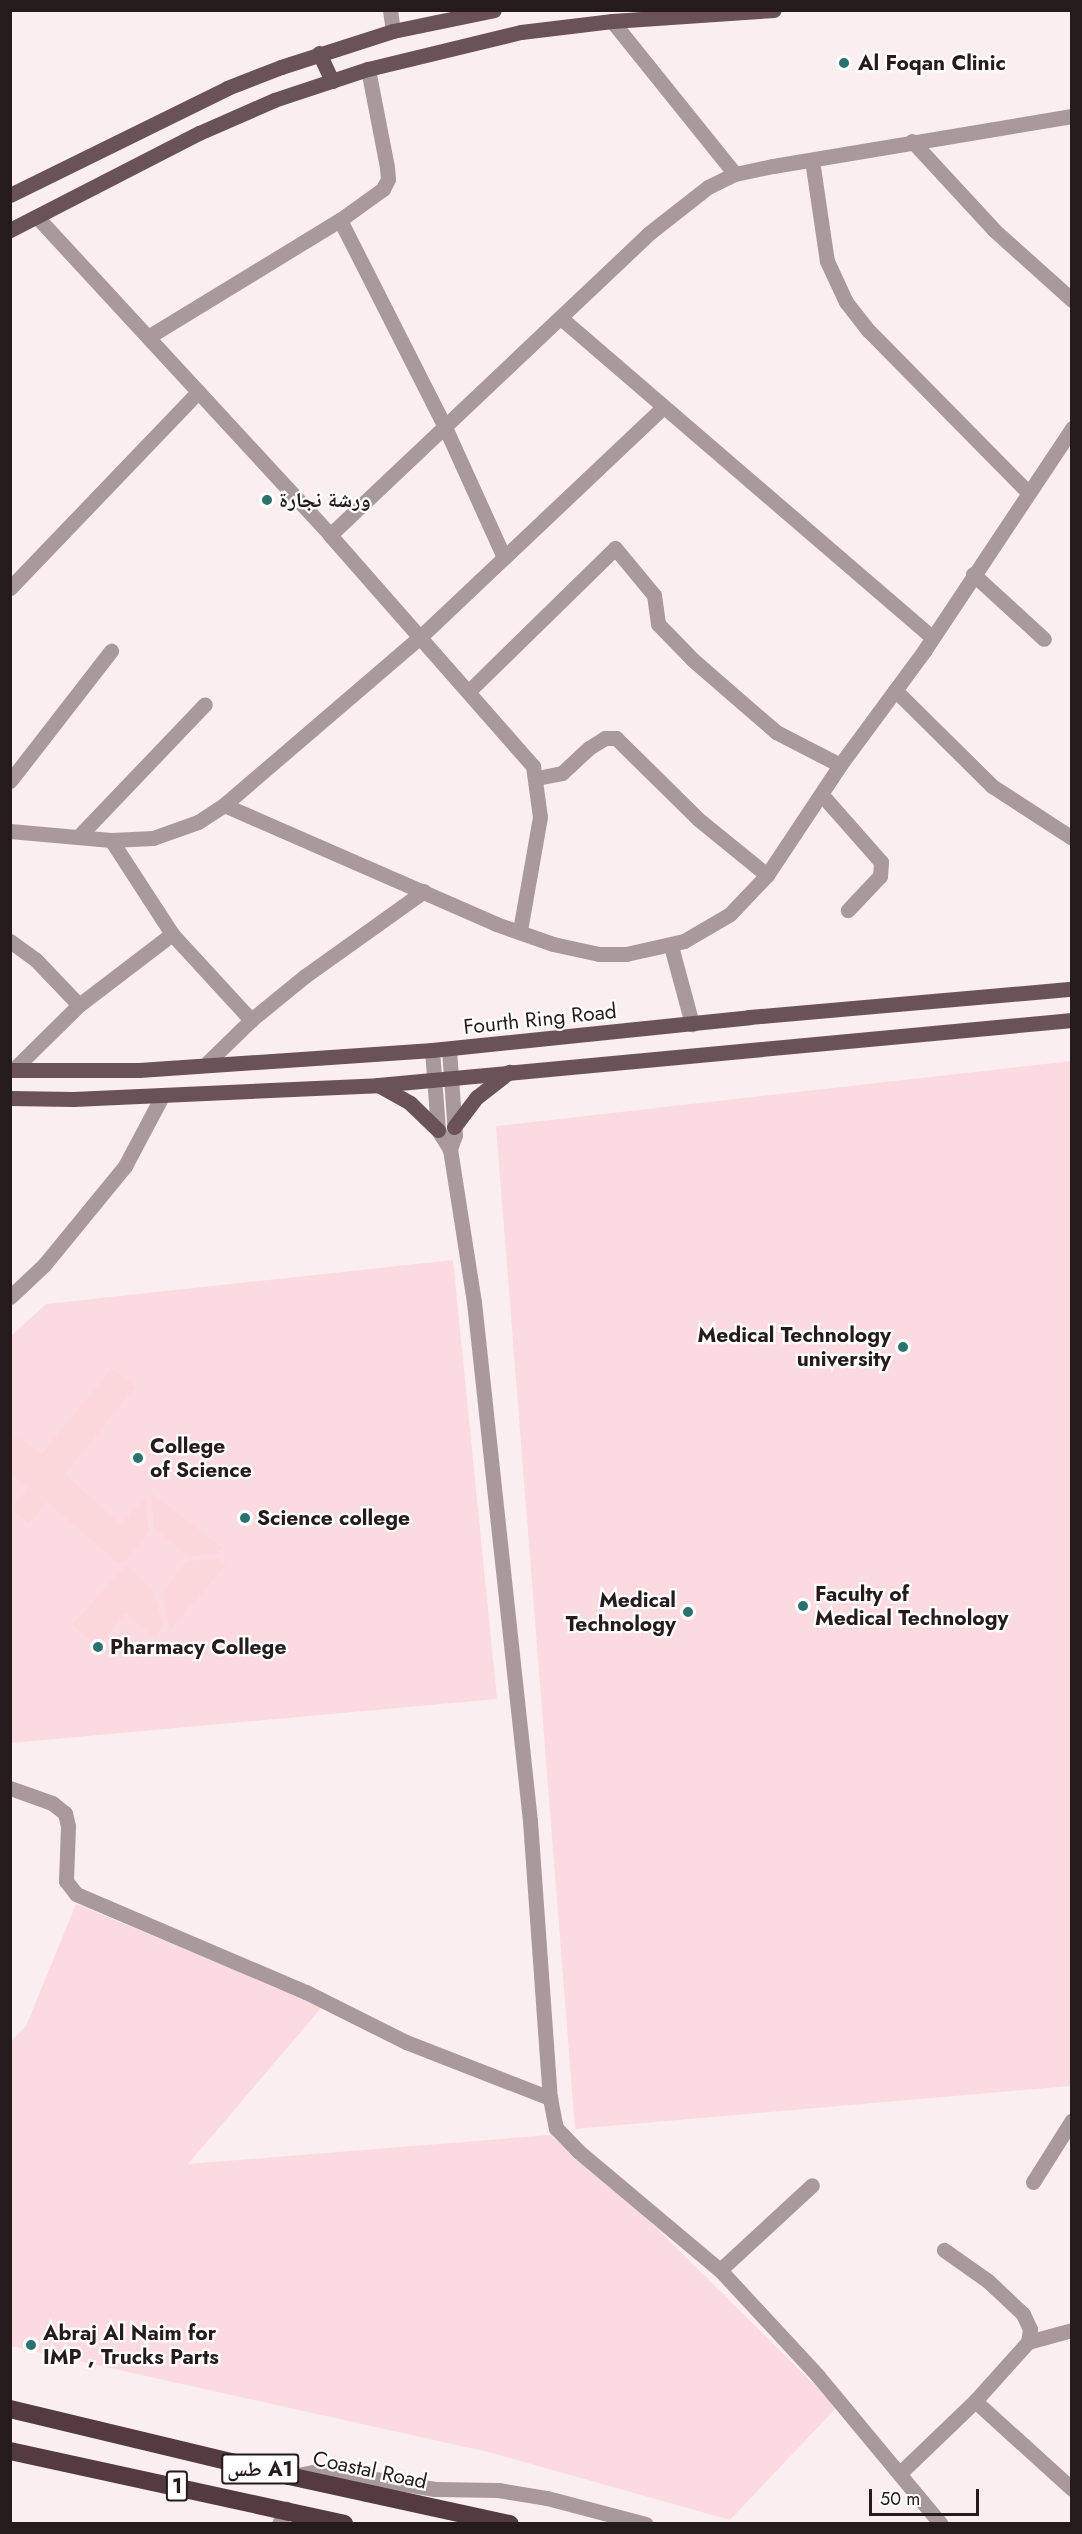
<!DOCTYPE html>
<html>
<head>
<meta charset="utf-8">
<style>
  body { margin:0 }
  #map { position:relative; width:1082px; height:2534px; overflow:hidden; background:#fbeef0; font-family:Jost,"Noto Naskh Arabic",sans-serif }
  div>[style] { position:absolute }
  .built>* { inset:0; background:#fbdbe0 }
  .green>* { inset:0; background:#fbd7dc }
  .minor>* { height:15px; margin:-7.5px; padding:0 7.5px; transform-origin:7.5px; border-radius:7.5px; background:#a89a9c }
  .major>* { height:15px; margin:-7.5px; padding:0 7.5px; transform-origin:7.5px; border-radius:7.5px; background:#6a5357 }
  .highway>* { height:18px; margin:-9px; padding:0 9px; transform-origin:9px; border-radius:9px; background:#533b3f }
  .dots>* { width:16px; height:16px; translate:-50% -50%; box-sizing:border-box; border:3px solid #fff; border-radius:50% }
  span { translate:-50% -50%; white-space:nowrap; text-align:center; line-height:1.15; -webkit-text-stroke:4.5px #fff; paint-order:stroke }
  .shield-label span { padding:2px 4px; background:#fff; border:2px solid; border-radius:4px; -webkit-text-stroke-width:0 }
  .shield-label { font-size:20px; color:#261b1c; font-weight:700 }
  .poi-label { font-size:21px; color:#261b1c; font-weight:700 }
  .left { translate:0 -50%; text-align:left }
  .right { translate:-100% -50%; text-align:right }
  .street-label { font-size:21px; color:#261b1c }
  .frame { position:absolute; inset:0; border:12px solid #261b1c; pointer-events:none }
  .scale { position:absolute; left:869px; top:2489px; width:110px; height:27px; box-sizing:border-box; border:3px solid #261b1c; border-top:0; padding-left:8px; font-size:18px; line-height:21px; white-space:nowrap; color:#261b1c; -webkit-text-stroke:4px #fff; paint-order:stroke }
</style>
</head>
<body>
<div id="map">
  <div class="built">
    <div style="clip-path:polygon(1071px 1061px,1071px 2086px,575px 2129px,496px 1126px)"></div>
    <div style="clip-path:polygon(453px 1260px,497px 1699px,11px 1743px,11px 1336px,46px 1304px)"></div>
    <div style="clip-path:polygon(76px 1904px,323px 2006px,188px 2164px,550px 2135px,628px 2200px,837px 2407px,730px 2520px,488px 2452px,11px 2346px,11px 2041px,26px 2026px)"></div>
  </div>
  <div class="green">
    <div style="clip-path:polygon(112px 1368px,135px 1387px,65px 1474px,121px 1525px,145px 1497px,149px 1532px,126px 1561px,117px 1562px,47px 1502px,29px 1524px,11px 1509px,28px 1488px,11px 1474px,11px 1438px,23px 1440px,41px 1455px)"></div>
    <div style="clip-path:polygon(151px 1493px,222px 1547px,218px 1554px,188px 1556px,154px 1528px)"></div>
    <div style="clip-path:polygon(218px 1559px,226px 1565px,170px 1630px,161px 1594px,187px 1561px)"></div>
    <div style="clip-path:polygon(126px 1565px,153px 1590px,163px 1626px,155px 1638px,125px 1613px,98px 1647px,72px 1625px)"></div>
  </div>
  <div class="minor">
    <div style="left:390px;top:10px;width:21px;rotate:82deg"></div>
    <div style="left:612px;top:21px;width:196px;rotate:51.2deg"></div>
    <div style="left:912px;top:141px;width:121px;rotate:47.3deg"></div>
    <div style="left:994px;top:230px;width:105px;rotate:41.9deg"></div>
    <div style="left:812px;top:160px;width:102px;rotate:81.6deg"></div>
    <div style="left:827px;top:261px;width:45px;rotate:65.1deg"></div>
    <div style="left:846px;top:302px;width:36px;rotate:52deg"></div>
    <div style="left:868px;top:330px;width:228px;rotate:45.4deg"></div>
    <div style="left:37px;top:217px;width:432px;rotate:47.3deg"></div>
    <div style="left:330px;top:535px;width:308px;rotate:48.7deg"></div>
    <div style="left:533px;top:766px;width:51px;rotate:82.2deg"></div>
    <div style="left:540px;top:817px;width:116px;rotate:100deg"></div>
    <div style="left:340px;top:220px;width:230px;rotate:63.1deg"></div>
    <div style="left:444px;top:425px;width:145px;rotate:65.6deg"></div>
    <div style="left:562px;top:319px;width:486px;rotate:40.7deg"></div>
    <div style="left:148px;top:337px;width:225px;rotate:-31.4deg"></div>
    <div style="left:340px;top:220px;width:53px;rotate:-35.8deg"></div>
    <div style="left:383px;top:189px;width:11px;rotate:-63deg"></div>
    <div style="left:388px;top:179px;width:12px;rotate:-95deg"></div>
    <div style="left:387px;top:167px;width:100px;rotate:-101deg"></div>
    <div style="left:330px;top:535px;width:438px;rotate:-43.4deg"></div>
    <div style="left:648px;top:234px;width:76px;rotate:-38.1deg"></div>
    <div style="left:708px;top:187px;width:30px;rotate:-26deg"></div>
    <div style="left:735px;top:174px;width:39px;rotate:-12deg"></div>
    <div style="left:773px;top:166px;width:303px;rotate:-9.5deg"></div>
    <div style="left:973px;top:574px;width:96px;rotate:42.5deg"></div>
    <div style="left:10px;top:588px;width:272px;rotate:-46.2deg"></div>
    <div style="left:895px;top:690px;width:136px;rotate:44.7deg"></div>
    <div style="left:992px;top:786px;width:95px;rotate:33deg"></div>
    <div style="left:469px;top:691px;width:204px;rotate:-44.4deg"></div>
    <div style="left:615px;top:548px;width:61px;rotate:50.3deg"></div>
    <div style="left:654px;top:595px;width:29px;rotate:82deg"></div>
    <div style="left:658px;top:624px;width:50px;rotate:45.8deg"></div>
    <div style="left:693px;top:660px;width:110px;rotate:40.9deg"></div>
    <div style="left:776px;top:732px;width:72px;rotate:27.3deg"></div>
    <div style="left:537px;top:778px;width:25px;rotate:-11deg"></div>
    <div style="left:562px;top:773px;width:37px;rotate:-43deg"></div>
    <div style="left:589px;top:748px;width:19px;rotate:-32deg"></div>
    <div style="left:605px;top:738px;width:11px"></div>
    <div style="left:616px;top:738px;width:115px;rotate:44.6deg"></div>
    <div style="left:698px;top:819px;width:89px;rotate:39.1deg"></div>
    <div style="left:10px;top:781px;width:165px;rotate:-52.2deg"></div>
    <div style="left:822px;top:795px;width:89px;rotate:48.6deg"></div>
    <div style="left:881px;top:862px;width:14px;rotate:94deg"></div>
    <div style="left:880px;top:876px;width:47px;rotate:133.3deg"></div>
    <div style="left:224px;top:805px;width:297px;rotate:23.6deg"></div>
    <div style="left:496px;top:924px;width:60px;rotate:19.3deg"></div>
    <div style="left:553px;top:944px;width:47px;rotate:12.3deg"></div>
    <div style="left:599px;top:954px;width:27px"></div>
    <div style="left:626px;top:954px;width:59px;rotate:-12.6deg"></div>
    <div style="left:684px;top:941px;width:53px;rotate:-30.4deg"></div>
    <div style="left:730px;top:914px;width:54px;rotate:-46.5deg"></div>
    <div style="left:767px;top:875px;width:132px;rotate:-56.4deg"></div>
    <div style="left:840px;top:765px;width:142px;rotate:-53.6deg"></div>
    <div style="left:924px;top:651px;width:268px;rotate:-56.4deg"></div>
    <div style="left:10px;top:831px;width:101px;rotate:5.1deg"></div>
    <div style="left:111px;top:840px;width:42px;rotate:-2.7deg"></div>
    <div style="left:153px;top:838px;width:48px;rotate:-19.6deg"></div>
    <div style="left:198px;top:822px;width:31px;rotate:-33deg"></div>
    <div style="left:224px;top:805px;width:255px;rotate:-40.6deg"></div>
    <div style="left:418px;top:639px;width:336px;rotate:-43.4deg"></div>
    <div style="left:79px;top:836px;width:182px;rotate:-46.3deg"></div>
    <div style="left:111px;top:840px;width:112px;rotate:57deg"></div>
    <div style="left:172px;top:934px;width:117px;rotate:47.4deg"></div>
    <div style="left:10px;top:941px;width:32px;rotate:36deg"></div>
    <div style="left:36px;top:960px;width:62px;rotate:46.3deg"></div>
    <div style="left:671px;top:946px;width:81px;rotate:74.9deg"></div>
    <div style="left:449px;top:1049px;width:86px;rotate:86deg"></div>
    <div style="left:455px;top:1135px;width:15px;rotate:110deg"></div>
    <div style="left:450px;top:1149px;width:155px;rotate:81.1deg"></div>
    <div style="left:474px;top:1302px;width:522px;rotate:83.84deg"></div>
    <div style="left:530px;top:1821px;width:278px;rotate:85.9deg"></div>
    <div style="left:550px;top:2098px;width:31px;rotate:79deg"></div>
    <div style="left:556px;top:2128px;width:32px;rotate:46deg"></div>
    <div style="left:578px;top:2151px;width:185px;rotate:40deg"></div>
    <div style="left:720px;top:2270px;width:144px;rotate:47.2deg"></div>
    <div style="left:818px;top:2376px;width:192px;rotate:50.3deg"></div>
    <div style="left:432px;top:1050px;width:80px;rotate:85.7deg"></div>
    <div style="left:438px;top:1130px;width:22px;rotate:58deg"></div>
    <div style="left:207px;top:1063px;width:62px;rotate:-44.3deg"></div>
    <div style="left:251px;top:1020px;width:70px;rotate:-39.2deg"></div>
    <div style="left:305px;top:976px;width:146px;rotate:-35.5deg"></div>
    <div style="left:13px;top:1070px;width:93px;rotate:-44.6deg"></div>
    <div style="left:79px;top:1005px;width:117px;rotate:-37.4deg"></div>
    <div style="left:10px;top:1297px;width:47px;rotate:-43.3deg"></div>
    <div style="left:44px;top:1265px;width:128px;rotate:-50.7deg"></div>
    <div style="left:125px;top:1166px;width:79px;rotate:-62.1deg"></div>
    <div style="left:10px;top:1788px;width:45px;rotate:19.7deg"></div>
    <div style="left:52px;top:1803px;width:16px;rotate:38deg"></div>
    <div style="left:65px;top:1813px;width:13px;rotate:77deg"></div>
    <div style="left:68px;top:1826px;width:55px;rotate:92.1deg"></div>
    <div style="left:66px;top:1881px;width:16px;rotate:52deg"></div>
    <div style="left:76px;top:1894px;width:250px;rotate:23.1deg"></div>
    <div style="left:306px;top:1992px;width:112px;rotate:26.6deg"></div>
    <div style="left:406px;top:2042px;width:155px;rotate:21.3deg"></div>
    <div style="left:1033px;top:2182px;width:73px;rotate:-57.8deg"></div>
    <div style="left:720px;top:2270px;width:125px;rotate:-42.7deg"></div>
    <div style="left:1028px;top:2342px;width:46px;rotate:-15.3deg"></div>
    <div style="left:975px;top:2401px;width:131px;rotate:42.2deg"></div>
    <div style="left:900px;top:2473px;width:104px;rotate:-43.8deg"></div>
    <div style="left:975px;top:2401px;width:79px;rotate:-48.1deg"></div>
    <div style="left:1028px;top:2342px;width:13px;rotate:-81deg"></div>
    <div style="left:1030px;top:2329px;width:17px;rotate:-115deg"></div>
    <div style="left:1023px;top:2314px;width:48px;rotate:-136.7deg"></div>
    <div style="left:988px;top:2281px;width:54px;rotate:-144.8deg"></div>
    <div style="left:292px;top:2476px;width:21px;rotate:-11deg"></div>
    <div style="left:313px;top:2472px;width:32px;rotate:4deg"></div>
    <div style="left:345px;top:2474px;width:91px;rotate:9.5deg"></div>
    <div style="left:435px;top:2489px;width:63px;rotate:0.9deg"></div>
    <div style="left:498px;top:2490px;width:50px;rotate:9.3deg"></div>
    <div style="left:547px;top:2498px;width:102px;rotate:14.7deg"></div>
    <div style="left:279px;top:2524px;width:17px;rotate:-65deg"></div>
  </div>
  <div class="major">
    <div style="left:319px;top:53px;width:31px;rotate:65deg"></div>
    <div style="left:10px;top:195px;width:242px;rotate:-26.2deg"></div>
    <div style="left:227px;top:88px;width:58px;rotate:-21.3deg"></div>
    <div style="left:281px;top:67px;width:118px;rotate:-17.8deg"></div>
    <div style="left:393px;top:31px;width:103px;rotate:-11.7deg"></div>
    <div style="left:10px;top:230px;width:212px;rotate:-27.2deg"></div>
    <div style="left:199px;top:133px;width:82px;rotate:-23.7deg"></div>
    <div style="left:274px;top:100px;width:99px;rotate:-18.3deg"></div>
    <div style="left:368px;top:69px;width:157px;rotate:-13.6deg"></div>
    <div style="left:521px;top:32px;width:92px;rotate:-6.9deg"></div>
    <div style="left:612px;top:21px;width:162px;rotate:-3.9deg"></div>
    <div style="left:10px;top:1070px;width:129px"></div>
    <div style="left:139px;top:1070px;width:294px;rotate:-3.9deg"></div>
    <div style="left:432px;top:1050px;width:319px;rotate:-5.9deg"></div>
    <div style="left:749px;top:1017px;width:324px;rotate:-5deg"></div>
    <div style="left:378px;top:1085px;width:37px;rotate:29deg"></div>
    <div style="left:410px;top:1103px;width:39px;rotate:44deg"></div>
    <div style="left:10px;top:1098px;width:63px;rotate:0.9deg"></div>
    <div style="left:73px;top:1099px;width:305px;rotate:-2.6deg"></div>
    <div style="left:378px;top:1085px;width:697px;rotate:-5.35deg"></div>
    <div style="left:454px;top:1127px;width:38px;rotate:-53deg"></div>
    <div style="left:477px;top:1097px;width:41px;rotate:-38deg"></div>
  </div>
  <div class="highway">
    <div style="left:10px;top:2409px;width:287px;rotate:13.5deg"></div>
    <div style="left:289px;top:2476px;width:226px;rotate:12.3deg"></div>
    <div style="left:10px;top:2451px;width:342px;rotate:12.3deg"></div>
  </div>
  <div class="dots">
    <div style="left:844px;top:63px;background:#2a726d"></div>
    <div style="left:267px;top:500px;background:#2a726d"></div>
    <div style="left:903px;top:1347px;background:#2a726d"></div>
    <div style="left:138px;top:1458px;background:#2a726d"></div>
    <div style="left:245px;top:1518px;background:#2a726d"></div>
    <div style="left:803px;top:1606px;background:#2a726d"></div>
    <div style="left:688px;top:1612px;background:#2a726d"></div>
    <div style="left:98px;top:1647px;background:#2a726d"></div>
    <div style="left:31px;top:2345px;background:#2a726d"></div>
  </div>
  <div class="shield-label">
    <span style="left:260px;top:2469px">طس A1</span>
    <span style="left:177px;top:2486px">1</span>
  </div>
  <div class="poi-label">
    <span class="left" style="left:858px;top:63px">Al Foqan Clinic</span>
    <span class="left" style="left:279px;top:500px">ورشة نجارة</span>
    <span class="right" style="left:891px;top:1347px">Medical Technology<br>university</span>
    <span class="left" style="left:150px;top:1458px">College<br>of Science</span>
    <span class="left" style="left:257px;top:1518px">Science college</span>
    <span class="left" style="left:815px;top:1606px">Faculty of<br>Medical Technology</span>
    <span class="right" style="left:676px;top:1612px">Medical<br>Technology</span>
    <span class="left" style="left:110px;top:1647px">Pharmacy College</span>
    <span class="left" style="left:43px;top:2345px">Abraj Al Naim for<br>IMP , Trucks Parts</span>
  </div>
  <div class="street-label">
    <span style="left:540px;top:1019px;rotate:-6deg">Fourth Ring Road</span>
    <span style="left:370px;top:2470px;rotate:12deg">Coastal Road</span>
  </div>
  <div class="frame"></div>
  <div class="scale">50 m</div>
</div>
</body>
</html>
